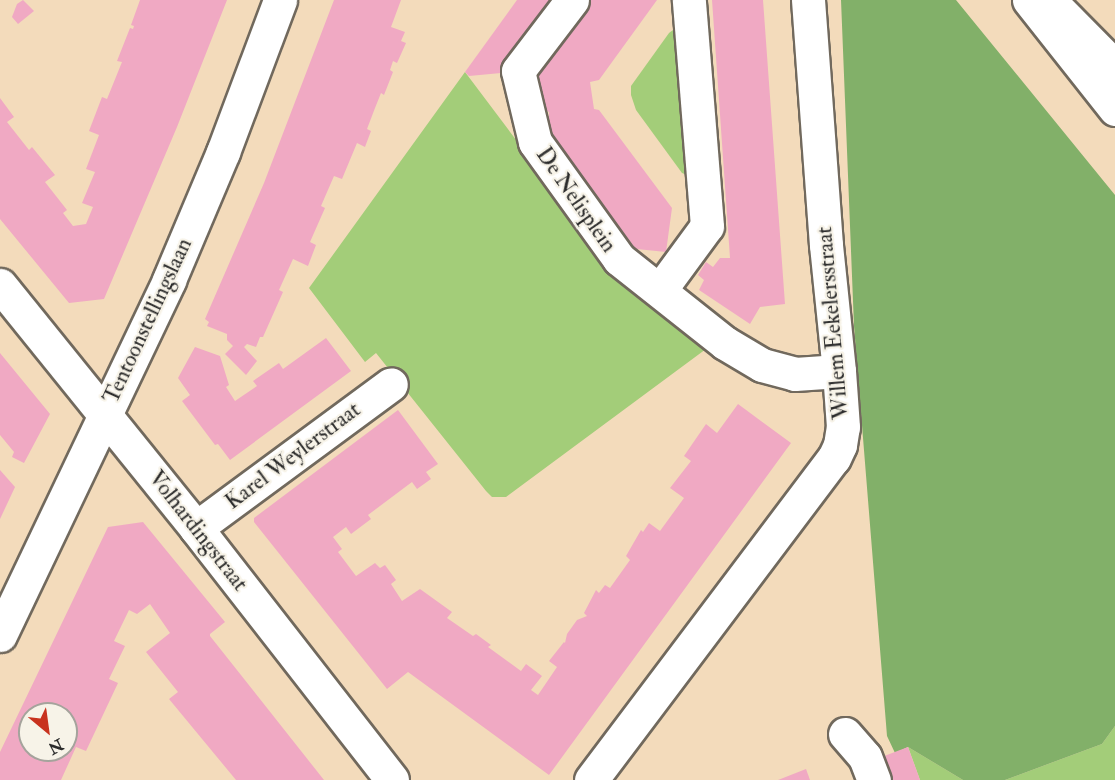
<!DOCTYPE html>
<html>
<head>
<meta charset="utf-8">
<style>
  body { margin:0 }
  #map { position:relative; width:1115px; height:780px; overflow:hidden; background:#f3dbbb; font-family:"IM FELL Double Pica",serif }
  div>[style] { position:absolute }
  .green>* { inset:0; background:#a3cd79 }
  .forest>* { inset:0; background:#82b069 }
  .building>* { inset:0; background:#f0a9c3 }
  .roads { filter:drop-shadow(2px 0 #71695d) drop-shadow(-2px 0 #71695d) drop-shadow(0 2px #71695d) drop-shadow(0 -2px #71695d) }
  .street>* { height:33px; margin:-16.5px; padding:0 16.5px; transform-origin:16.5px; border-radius:16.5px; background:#fff }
  .secondary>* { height:33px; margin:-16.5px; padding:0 16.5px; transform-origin:16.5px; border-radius:16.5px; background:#fff }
  .highway>* { height:33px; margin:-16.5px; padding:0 16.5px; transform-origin:16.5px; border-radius:16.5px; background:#fff }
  span { translate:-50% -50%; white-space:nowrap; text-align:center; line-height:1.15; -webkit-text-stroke:4.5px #f7f3e8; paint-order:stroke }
  .street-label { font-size:22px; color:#2b2b2b }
  .north { position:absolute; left:18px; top:702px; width:60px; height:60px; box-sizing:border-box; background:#f7f3e8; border:2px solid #a5a39c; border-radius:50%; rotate:151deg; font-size:16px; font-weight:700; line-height:24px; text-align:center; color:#2b2b2b }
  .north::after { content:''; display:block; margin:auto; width:21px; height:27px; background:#c8321e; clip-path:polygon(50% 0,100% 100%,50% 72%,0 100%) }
</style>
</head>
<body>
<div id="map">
  <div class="green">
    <div style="clip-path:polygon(673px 30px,677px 30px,687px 175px,682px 173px,636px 110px,631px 95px,631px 86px,669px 33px)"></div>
    <div style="clip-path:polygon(465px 72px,629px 290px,706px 349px,506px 497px,492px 497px,486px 491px,376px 353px,365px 362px,309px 288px)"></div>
    <div style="clip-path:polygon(1115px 726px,1115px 780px,1005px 780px,1102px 744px)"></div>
    <div style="clip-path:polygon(908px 747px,963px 780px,920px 780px)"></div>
  </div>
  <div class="forest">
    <div style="clip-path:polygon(841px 0,956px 0,1115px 195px,1115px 726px,1102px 744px,1005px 780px,963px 780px,908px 747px,895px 753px,887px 736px,854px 326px)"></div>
  </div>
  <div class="building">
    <div style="clip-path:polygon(23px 0,34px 11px,18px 24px,12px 17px,17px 4px)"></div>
    <div style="clip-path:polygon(140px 0,227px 0,177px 127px,104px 299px,69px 303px,0 219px,0 98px,14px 117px,7px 122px,29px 150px,32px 147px,55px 175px,45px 182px,67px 210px,63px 213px,73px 226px,86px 224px,93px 207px,82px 203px,95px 172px,86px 169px,99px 135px,89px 131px,102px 97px,107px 99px,122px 62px,117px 61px,130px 28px,133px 29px,134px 26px,131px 25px)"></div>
    <div style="clip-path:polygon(334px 0,401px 0,391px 27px,405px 32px,401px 41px,406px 43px,397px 63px,393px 61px,390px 70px,393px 72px,384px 95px,381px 93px,375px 108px,367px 129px,371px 131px,365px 147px,357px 143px,342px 179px,334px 176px,321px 206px,325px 208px,310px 242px,316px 245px,308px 266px,293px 259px,279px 290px,283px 292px,263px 337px,260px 337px,256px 347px,247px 344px,244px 347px,257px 361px,246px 375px,225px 354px,233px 346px,227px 340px,227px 334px,207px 326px,209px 322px,205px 319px,264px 183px)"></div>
    <div style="clip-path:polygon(517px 0,554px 0,501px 73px,469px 76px,465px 72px)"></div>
    <div style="clip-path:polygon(583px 0,657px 0,599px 80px,590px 82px,594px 109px,599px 110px,672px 208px,666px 252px,627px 248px,547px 137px,549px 112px,536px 105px,531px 72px)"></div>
    <div style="clip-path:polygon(712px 0,763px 0,785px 304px,760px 307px,750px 324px,699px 290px,704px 280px,698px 275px,706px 262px,713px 267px,720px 258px,730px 258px)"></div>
    <div style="clip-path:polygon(326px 338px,351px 371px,230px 460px,218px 444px,215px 445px,182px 401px,190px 395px,178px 378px,195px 347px,220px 356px,229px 385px,226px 387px,235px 401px,257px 386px,253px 381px,279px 363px,283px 369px)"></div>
    <div style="clip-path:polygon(0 353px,50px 414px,24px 463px,12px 457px,14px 452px,0 435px)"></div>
    <div style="clip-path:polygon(738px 404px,791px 443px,549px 775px,408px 672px,387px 689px,254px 522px,254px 518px,398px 410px,438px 464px,426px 472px,431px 479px,417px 489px,412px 482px,368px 515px,371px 519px,351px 534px,346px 527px,333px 537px,342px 549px,338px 552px,356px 576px,375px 563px,380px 568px,385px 565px,396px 580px,391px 584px,402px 601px,420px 589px,452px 612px,447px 618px,473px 636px,476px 634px,491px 645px,488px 647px,521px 671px,526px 664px,542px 676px,531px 690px,538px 695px,557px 667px,549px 661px,564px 642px,565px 643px,567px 634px,577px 620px,587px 616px,584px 613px,596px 590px,599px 593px,605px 585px,610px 588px,630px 560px,626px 556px,641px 530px,643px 532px,649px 523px,660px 531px,684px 498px,670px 488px,691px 461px,684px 456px,706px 424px,717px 433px)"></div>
    <div style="clip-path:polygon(0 470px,15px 487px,0 519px)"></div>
    <div style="clip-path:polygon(evenodd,143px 522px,225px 622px,210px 634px,210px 636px,324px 780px,236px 780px,169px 699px,178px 692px,146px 652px,170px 633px,150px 604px,137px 614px,129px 610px,114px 641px,125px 646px,109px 679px,118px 683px,86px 751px,76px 747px,61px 780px,0 780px,0 752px,108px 527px,143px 522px,30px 714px,66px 714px,66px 750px,30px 750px,30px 714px)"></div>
    <div style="clip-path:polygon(908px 747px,920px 780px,887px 780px,879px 758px)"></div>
    <div style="clip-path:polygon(806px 769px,810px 780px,778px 780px)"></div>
  </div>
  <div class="roads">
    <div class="street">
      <div style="left:572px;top:0;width:89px;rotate:127.3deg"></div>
      <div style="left:518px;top:71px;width:73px;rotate:76.5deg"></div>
      <div style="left:535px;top:142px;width:144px;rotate:54.3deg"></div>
      <div style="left:619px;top:259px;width:135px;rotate:38.4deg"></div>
      <div style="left:725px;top:343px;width:43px;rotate:30.7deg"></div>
      <div style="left:762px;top:365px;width:34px;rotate:15deg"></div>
      <div style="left:795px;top:374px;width:44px;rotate:-3.9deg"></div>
      <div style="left:0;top:285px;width:312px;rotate:51.1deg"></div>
      <div style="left:196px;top:528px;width:319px;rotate:52.1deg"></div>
      <div style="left:660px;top:290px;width:79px;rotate:-53.7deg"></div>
      <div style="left:707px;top:226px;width:227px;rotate:-94.6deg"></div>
      <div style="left:196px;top:528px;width:242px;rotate:-36.4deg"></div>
      <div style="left:0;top:635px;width:393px;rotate:-64.5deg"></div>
      <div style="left:169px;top:280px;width:139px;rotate:-67.1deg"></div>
      <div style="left:223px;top:152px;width:162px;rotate:-69.4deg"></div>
      <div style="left:845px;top:734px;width:30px;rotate:49deg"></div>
      <div style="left:865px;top:757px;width:25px;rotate:69deg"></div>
      <div style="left:591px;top:780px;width:403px;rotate:-53deg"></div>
      <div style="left:834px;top:458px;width:14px;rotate:-65deg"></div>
      <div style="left:840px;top:445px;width:18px;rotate:-81deg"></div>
      <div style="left:843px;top:427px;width:56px;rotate:-94.1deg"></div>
      <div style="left:839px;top:371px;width:127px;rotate:-95.9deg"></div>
      <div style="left:826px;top:245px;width:246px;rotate:-94.2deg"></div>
    </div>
    <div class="secondary">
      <div style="left:1029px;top:0;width:139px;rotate:51.7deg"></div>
    </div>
    <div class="highway">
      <div style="left:1049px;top:0;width:94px;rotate:45.4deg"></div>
    </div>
  </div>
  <div class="street-label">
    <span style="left:576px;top:200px;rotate:55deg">De Nelisplein</span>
    <span style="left:148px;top:321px;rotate:-65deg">Tentoonstellingslaan</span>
    <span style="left:833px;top:323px;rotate:-95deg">Willem Eekelersstraat</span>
    <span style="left:293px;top:456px;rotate:-37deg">Karel Weylerstraat</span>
    <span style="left:198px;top:531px;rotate:52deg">Volhardingstraat</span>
  </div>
  <div class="north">N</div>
</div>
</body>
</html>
